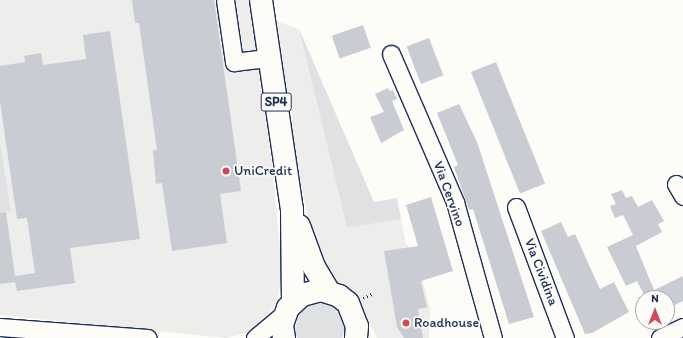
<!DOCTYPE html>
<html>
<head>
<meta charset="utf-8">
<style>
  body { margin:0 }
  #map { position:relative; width:683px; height:338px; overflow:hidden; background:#fdfcf7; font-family:Itim,sans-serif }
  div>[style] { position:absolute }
  .built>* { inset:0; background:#edeeec }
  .green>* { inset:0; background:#e0e1e3 }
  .building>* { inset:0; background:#c9ccd3; transform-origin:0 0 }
  .path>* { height:2.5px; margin-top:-1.25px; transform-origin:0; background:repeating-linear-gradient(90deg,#1b2f5e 0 1px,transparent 0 4px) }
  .roads { filter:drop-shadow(1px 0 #1b2f5e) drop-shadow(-1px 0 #1b2f5e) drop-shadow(0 1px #1b2f5e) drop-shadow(0 -1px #1b2f5e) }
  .minor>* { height:17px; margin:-8.5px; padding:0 8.5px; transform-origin:8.5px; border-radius:8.5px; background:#fdfcf7 }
  .major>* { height:22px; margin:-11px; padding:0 11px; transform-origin:11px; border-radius:11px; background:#fdfcf7 }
  .dots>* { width:11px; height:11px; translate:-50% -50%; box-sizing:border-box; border:2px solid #fdfcf7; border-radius:50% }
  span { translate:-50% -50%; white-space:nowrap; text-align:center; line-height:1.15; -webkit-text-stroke:3.5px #fdfcf7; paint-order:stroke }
  .shield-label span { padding:1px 3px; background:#fdfcf7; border:1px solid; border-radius:3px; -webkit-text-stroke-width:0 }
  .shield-label { font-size:13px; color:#1b2f5e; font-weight:700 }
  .poi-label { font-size:14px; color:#1b2f5e }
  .left { translate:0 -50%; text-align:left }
  .street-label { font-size:14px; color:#1b2f5e }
  .north { position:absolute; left:635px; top:290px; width:40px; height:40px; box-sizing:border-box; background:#fdfcf7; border:1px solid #a3aaba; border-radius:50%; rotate:0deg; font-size:11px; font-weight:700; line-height:16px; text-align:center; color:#1b2f5e }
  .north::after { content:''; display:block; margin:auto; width:14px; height:18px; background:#d1495b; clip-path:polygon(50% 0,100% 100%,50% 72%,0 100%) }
</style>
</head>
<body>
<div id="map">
  <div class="built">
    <div style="clip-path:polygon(0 0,249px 0,271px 154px,282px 272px,277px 304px,252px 331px,226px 338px,0 315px,0 213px,11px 211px,0 141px)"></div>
    <div style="clip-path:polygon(273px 20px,299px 29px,347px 228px,401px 219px,406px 243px,420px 269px,430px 309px,429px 338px,377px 338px,360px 305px,348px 290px,333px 280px,314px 245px,288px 124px,293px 119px,290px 103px,283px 98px)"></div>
  </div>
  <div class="green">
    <div style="clip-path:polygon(299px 29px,374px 202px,397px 198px,401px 219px,347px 228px)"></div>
    <div style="clip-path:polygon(0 141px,11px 211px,0 213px)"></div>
    <div style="clip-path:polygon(317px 302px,334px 306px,340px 312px,345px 328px,342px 338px,297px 338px,295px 330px,298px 315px,303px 308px)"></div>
  </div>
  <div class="building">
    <div style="clip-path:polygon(132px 0,214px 0,241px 191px,220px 194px,227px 243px,172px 251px,162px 183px,156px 184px,155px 174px,153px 150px,157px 150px,139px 23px,135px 23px)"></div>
    <div style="left:363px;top:25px;width:24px;height:33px;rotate:71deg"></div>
    <div style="clip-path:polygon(110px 31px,140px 239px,70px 248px,75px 283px,17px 291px,15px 282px,0 284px,0 213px,6px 212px,15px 276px,35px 273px,27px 218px,17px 219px,0 102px,0 66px,25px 62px,24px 56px,41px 53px,43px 65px,86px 59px,83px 35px)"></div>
    <div style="left:429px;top:38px;width:40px;height:24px;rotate:69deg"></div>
    <div style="left:496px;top:62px;width:131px;height:27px;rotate:68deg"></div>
    <div style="clip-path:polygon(388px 88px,390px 91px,393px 90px,397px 99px,392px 101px,404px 130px,381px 143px,370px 117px,384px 112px,375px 94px)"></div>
    <div style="clip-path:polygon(459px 104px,477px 142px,534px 317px,509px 324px,473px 209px,469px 210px,454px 167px,458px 165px,437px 113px)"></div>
    <div style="clip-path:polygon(622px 190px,626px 198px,632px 196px,638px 207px,652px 200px,664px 221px,658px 224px,662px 232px,636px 246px,654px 290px,683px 276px,683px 301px,667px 309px,667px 298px,637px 298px,644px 295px,637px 281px,626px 286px,607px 247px,633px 235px,623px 215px,615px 218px,610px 206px,616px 204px,611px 194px)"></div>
    <div style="clip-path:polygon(431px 197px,453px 271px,421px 281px,427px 307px,418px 309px,423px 338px,404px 338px,397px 327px,384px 251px,418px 246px,406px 205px)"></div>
    <div style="clip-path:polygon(561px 222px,568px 237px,575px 234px,600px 289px,614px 282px,629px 312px,592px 333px,585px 334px,541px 231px)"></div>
  </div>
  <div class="path">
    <div style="left:363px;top:298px;width:10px;rotate:-24deg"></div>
  </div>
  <div class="roads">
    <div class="minor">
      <div style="left:225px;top:0;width:63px;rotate:81.7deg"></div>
      <div style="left:234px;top:62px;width:35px;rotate:-7deg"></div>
      <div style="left:391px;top:54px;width:161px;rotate:66.6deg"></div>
      <div style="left:455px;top:202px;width:141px;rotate:74.4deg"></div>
      <div style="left:676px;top:184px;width:14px;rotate:60deg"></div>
      <div style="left:516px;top:207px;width:140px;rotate:69.5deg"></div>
      <div style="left:0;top:327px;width:148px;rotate:4.3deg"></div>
      <div style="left:255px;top:338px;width:39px;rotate:-40deg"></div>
      <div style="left:660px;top:338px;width:25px;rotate:-26deg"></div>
    </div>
    <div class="major">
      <div style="left:261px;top:0;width:211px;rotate:81.6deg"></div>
      <div style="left:292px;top:209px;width:92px;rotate:89.4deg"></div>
      <div style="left:299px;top:226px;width:44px;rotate:69.9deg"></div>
      <div style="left:314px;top:267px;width:29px;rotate:59deg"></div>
      <div style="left:284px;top:338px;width:13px;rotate:-99deg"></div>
      <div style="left:282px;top:325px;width:18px;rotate:-71deg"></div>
      <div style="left:288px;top:308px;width:19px;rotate:-43deg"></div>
      <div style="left:302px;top:295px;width:20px;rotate:-15deg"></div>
      <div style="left:321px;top:290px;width:19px;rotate:18deg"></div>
      <div style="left:339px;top:296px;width:11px;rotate:38deg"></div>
      <div style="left:348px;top:303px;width:25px;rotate:69deg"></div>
      <div style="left:357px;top:326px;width:12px;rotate:95deg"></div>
    </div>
  </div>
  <div class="dots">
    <div style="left:226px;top:171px;background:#d1495b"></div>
    <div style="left:406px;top:323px;background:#d1495b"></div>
  </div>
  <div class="shield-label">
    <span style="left:276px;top:102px">SP4</span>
  </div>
  <div class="poi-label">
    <span class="left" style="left:234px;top:171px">UniCredit</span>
    <span class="left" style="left:414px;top:323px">Roadhouse</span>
  </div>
  <div class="street-label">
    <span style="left:449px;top:194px;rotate:70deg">Via Cervino</span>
    <span style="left:541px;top:272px;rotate:69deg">Via Cividina</span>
  </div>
  <div class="north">N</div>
</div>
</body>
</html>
